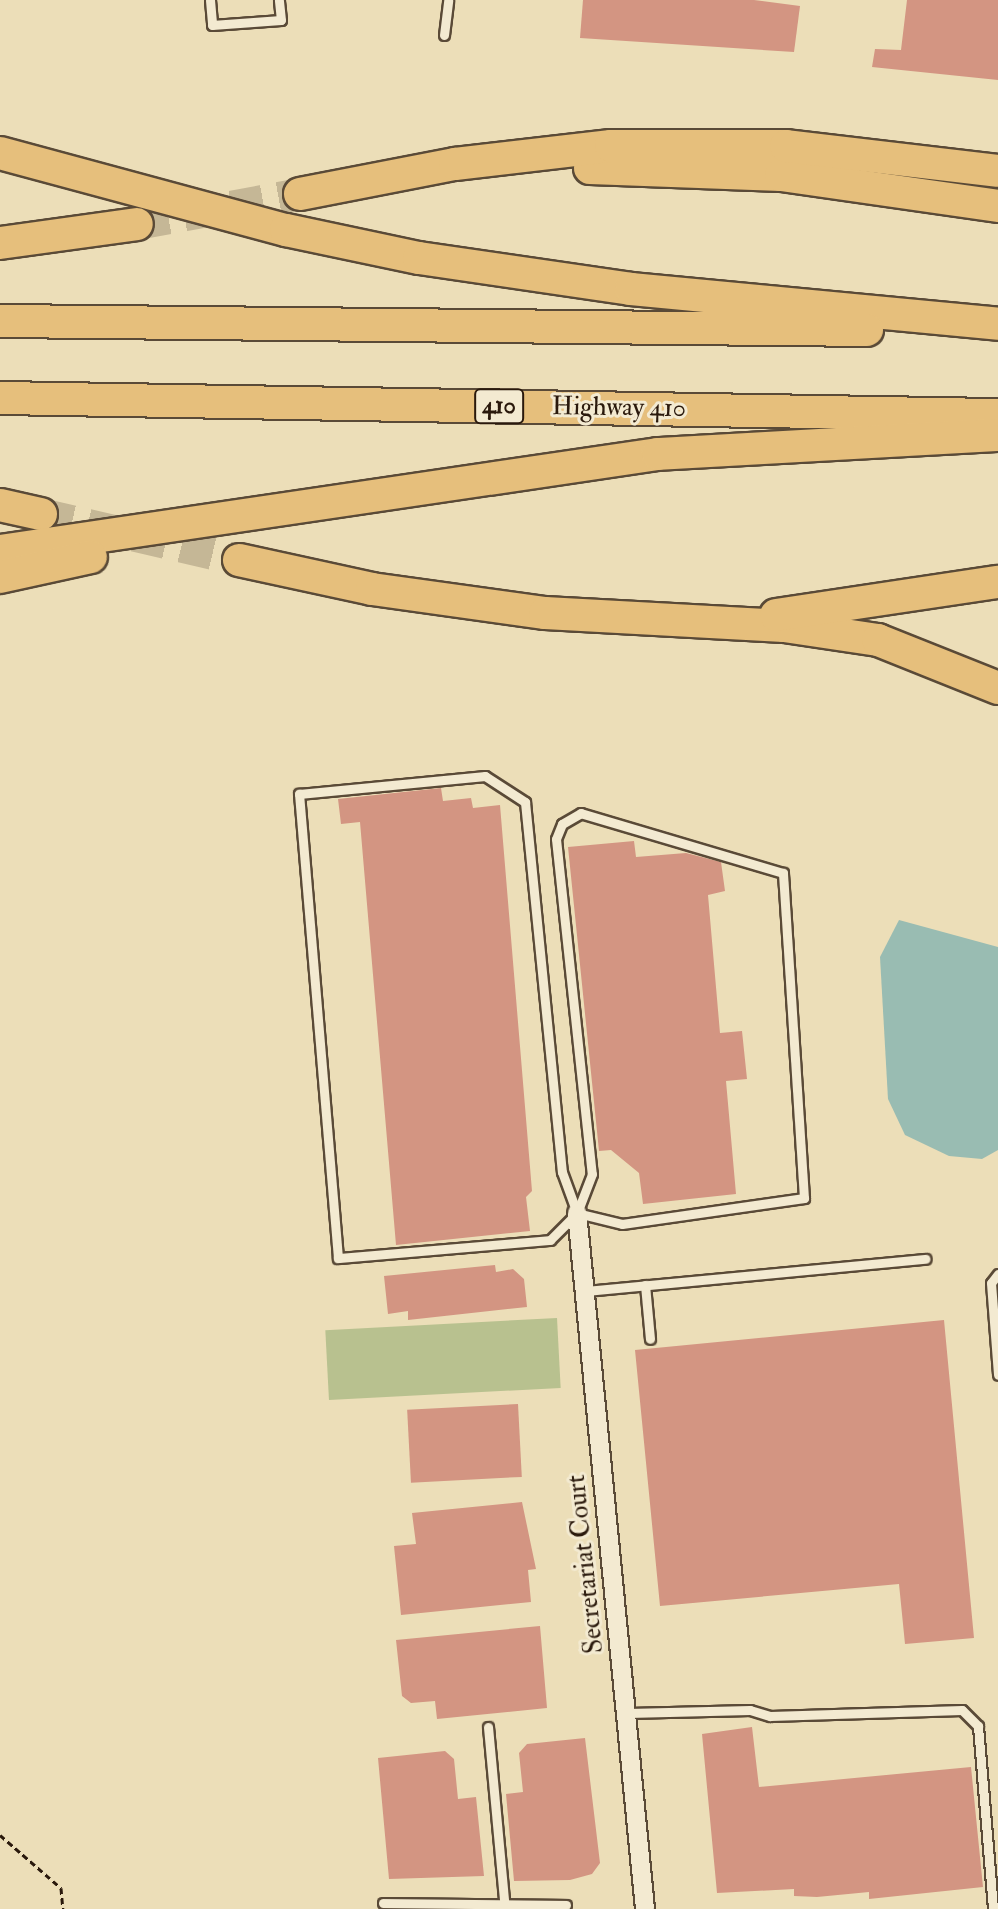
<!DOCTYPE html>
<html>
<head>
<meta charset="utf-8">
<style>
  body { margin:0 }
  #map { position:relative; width:998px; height:1909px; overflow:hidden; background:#ecdeb8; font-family:"IM FELL Double Pica",serif }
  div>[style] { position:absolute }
  .green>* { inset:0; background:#b8c18f; transform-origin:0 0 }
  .water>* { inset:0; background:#99bcb2 }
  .building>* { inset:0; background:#d39582; transform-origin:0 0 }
  .motorway-tunnel>* { height:32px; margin-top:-16px; transform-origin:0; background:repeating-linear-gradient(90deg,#c5b796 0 32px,transparent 0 48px) }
  .path>* { height:3px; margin-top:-1.5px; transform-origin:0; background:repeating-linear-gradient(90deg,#2a190c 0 6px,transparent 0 10px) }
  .roads { filter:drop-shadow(2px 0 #5a4a37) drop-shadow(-2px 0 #5a4a37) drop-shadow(0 2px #5a4a37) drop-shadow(0 -2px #5a4a37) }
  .service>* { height:9px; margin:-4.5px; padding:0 4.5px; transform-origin:4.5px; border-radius:4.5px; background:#f3ead1 }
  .minor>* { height:18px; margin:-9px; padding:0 9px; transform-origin:9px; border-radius:9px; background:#f3ead1 }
  .motorway>* { height:32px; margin:-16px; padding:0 16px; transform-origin:16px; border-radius:16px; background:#e6bf7c }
  span { translate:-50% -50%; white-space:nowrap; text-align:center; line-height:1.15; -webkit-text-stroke:6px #f3ead1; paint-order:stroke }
  .shield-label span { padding:2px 6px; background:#f3ead1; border:2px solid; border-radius:6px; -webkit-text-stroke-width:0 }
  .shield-label { font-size:24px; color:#2a190c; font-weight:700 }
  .street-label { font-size:26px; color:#2a190c }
</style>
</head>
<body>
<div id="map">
  <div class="green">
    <div style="left:557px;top:1318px;width:70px;height:232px;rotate:87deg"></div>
  </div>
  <div class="water">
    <div style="clip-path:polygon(899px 920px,998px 947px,998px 1150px,982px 1159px,949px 1156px,905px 1135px,888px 1099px,880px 957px)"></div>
  </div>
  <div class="building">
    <div style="clip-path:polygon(583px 0,754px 0,800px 6px,794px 52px,580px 38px)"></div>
    <div style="clip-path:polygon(907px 0,998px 0,998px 80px,872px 67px,875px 49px,901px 50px)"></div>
    <div style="clip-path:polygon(441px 788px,443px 801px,471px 798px,473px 808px,500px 805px,532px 1191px,526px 1197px,530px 1231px,396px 1245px,360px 822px,341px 824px,338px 799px)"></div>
    <div style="clip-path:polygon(634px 841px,636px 857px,686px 853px,721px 862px,725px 891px,708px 895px,720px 1033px,742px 1031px,747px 1079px,726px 1081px,736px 1194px,643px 1204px,639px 1173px,611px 1150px,599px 1151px,568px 847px)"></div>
    <div style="clip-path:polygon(495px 1265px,496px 1272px,513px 1269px,524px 1279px,527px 1307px,408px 1320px,408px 1311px,388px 1314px,384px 1276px)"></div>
    <div style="clip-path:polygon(944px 1320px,974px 1638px,905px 1644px,899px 1584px,660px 1606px,635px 1350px)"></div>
    <div style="left:518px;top:1404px;width:73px;height:111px;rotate:87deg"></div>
    <div style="clip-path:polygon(522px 1502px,536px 1569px,528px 1570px,531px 1602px,401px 1615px,394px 1546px,416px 1544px,412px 1513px)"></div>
    <div style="clip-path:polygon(540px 1626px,547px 1708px,437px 1719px,435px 1701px,411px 1703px,402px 1696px,396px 1640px)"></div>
    <div style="clip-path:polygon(752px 1727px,759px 1787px,971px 1767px,983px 1887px,869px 1899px,869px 1892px,817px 1897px,794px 1896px,794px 1889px,717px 1893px,702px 1734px)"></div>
    <div style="clip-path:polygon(585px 1738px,600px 1863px,592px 1874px,570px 1880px,514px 1881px,506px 1794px,523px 1792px,519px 1753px,527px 1744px)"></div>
    <div style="clip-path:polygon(445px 1751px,454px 1759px,458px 1799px,476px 1797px,484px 1876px,389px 1879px,378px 1758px)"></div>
  </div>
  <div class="motorway-tunnel">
    <div style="left:137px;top:224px;width:166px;rotate:-10.4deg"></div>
    <div style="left:41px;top:514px;width:203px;rotate:13.1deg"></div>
  </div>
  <div class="path">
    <div style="left:0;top:1835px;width:81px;rotate:41deg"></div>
    <div style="left:61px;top:1888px;width:21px;rotate:85deg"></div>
  </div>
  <div class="roads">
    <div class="service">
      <div style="left:210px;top:0;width:25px;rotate:85deg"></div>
      <div style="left:212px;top:25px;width:69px;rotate:-4.1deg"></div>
      <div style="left:281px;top:20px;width:20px;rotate:-96deg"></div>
      <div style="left:444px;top:35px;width:35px;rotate:-83deg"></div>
      <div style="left:577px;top:1213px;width:46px;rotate:13.7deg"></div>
      <div style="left:622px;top:1224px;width:184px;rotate:-8.1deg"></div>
      <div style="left:804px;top:1198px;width:326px;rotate:-93.7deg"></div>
      <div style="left:783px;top:873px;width:211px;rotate:-163.5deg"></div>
      <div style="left:581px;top:813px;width:22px;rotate:150deg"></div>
      <div style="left:562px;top:824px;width:16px;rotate:112deg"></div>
      <div style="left:556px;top:839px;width:337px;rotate:83.9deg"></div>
      <div style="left:592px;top:1174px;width:42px;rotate:111deg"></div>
      <div style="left:577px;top:1213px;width:38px;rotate:135deg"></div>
      <div style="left:550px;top:1240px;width:213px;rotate:175.1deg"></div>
      <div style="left:338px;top:1258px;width:466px;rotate:-94.8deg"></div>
      <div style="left:299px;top:794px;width:187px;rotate:-5.5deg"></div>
      <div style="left:485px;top:776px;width:48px;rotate:33deg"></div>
      <div style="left:525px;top:802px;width:372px;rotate:84.3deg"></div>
      <div style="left:562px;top:1172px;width:44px;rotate:69.9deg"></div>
      <div style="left:998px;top:1274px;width:11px;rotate:128deg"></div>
      <div style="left:991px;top:1283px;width:92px;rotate:85.6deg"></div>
      <div style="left:645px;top:1285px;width:54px;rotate:84.7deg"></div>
      <div style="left:585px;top:1291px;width:342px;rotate:-5.4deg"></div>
      <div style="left:628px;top:1713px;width:122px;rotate:-1.4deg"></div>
      <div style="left:750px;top:1710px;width:21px;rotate:17deg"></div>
      <div style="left:770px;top:1716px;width:192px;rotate:-1.8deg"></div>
      <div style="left:962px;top:1710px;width:23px;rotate:45deg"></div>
      <div style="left:978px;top:1726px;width:184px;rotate:85.3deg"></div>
      <div style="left:488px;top:1727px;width:183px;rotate:84.7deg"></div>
      <div style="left:383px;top:1903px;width:183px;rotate:0.6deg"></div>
    </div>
    <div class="minor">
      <div style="left:577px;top:1213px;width:699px;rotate:84.42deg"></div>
    </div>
    <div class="motorway">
      <div style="left:0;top:153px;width:296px;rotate:15.1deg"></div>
      <div style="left:286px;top:230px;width:136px;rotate:11.9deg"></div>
      <div style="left:419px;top:258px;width:214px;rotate:8.3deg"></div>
      <div style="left:631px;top:289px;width:369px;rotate:5.4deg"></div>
      <div style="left:590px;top:168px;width:191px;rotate:2.1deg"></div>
      <div style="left:781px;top:175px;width:219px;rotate:8.1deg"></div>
      <div style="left:300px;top:194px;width:158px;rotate:-11deg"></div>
      <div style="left:455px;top:164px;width:157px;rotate:-6.6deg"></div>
      <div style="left:611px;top:146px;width:175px"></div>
      <div style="left:786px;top:146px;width:213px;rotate:6.7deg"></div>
      <div style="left:0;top:243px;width:138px;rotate:-7.9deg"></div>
      <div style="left:0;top:321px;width:867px;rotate:0.59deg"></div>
      <div style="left:0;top:398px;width:998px;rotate:0.98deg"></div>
      <div style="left:0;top:505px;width:42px;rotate:12.4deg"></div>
      <div style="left:0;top:551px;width:665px;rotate:-8.39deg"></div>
      <div style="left:658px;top:454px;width:341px;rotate:-3.2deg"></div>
      <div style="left:239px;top:560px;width:136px;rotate:12.3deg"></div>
      <div style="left:372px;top:589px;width:175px;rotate:7.9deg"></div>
      <div style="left:545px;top:613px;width:239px;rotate:3.1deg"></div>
      <div style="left:784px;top:626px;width:95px;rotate:8.5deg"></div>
      <div style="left:878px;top:640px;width:129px;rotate:21.8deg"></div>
      <div style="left:0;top:577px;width:93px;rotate:-12.4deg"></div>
      <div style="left:776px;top:615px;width:224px;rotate:-8.5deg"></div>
    </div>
  </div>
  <div class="shield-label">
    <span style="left:499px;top:406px">410</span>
  </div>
  <div class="street-label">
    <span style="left:619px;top:408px;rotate:1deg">Highway 410</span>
    <span style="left:586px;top:1564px;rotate:-96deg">Secretariat Court</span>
  </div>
</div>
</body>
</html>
